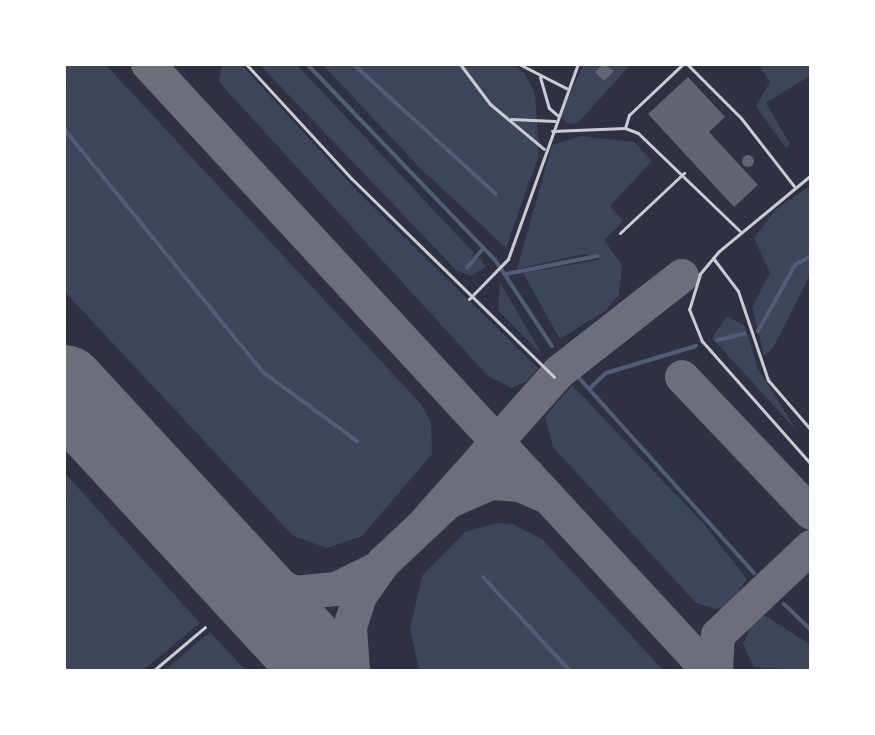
<!DOCTYPE html>
<html>
<head>
<meta charset="utf-8">
<style>
  body { margin:0 }
  #map { position:relative; width:875px; height:735px; overflow:hidden; background:#2d3142; font-family:"Sofia Sans Condensed",sans-serif }
  div>[style] { position:absolute }
  .green>* { inset:0; background:#3c4559 }
  .stream>* { height:4px; margin:-2px; padding:0 2px; transform-origin:2px; border-radius:2px; background:#4f5d75 }
  .taxiway>* { height:34px; margin:-17px; padding:0 17px; transform-origin:17px; border-radius:17px; background:#6c6f7a }
  .runway>* { height:84px; margin:-42px; padding:0 42px; transform-origin:42px; border-radius:42px; background:#6c6f7a }
  .building>* { inset:0; background:#626471 }
  .round { border-radius:50% }
  .service>* { height:3px; margin:-1.5px; padding:0 1.5px; transform-origin:1.5px; border-radius:1.5px; background:#caccd0 }
  span { translate:-50% -50%; white-space:nowrap; text-align:center; line-height:1.15; -webkit-text-stroke:6px #fff; paint-order:stroke }
  .frame { position:absolute; inset:0; border:66px solid #fff; pointer-events:none }
</style>
</head>
<body>
<div id="map">
  <div class="green">
    <div style="clip-path:polygon(64px 64px,105px 64px,421px 404px,431px 422px,432px 454px,362px 536px,327px 548px,293px 536px,64px 291px)"></div>
    <div style="clip-path:polygon(222px 64px,241px 64px,356px 190px,538px 368px,527px 381px,512px 388px,488px 376px,219px 82px)"></div>
    <div style="clip-path:polygon(259px 64px,296px 64px,474px 253px,468px 265px,479px 257px,486px 267px,471px 276px,456px 270px)"></div>
    <div style="clip-path:polygon(322px 64px,513px 64px,525px 74px,535px 93px,539px 155px,506px 248px,421px 169px)"></div>
    <div style="clip-path:polygon(584px 64px,631px 64px,578px 123px,568px 124px,560px 115px)"></div>
    <div style="clip-path:polygon(758px 64px,811px 64px,811px 75px,766px 103px,790px 144px,786px 148px,756px 106px,770px 82px)"></div>
    <div style="clip-path:polygon(581px 136px,634px 142px,652px 161px,610px 206px,623px 221px,604px 240px,622px 265px,619px 295px,605px 311px,560px 339px,523px 273px,599px 260px,598px 256px,584px 254px,517px 269px,552px 145px)"></div>
    <div style="clip-path:polygon(811px 185px,811px 273px,773px 348px,764px 356px,752px 307px,770px 273px,754px 238px,775px 210px)"></div>
    <div style="clip-path:polygon(500px 282px,543px 356px,498px 310px)"></div>
    <div style="clip-path:polygon(727px 316px,745px 326px,758px 369px,797px 431px,712px 338px)"></div>
    <div style="clip-path:polygon(572px 385px,702px 522px,747px 579px,729px 606px,715px 609px,696px 603px,553px 447px,545px 417px)"></div>
    <div style="clip-path:polygon(64px 472px,200px 623px,142px 671px,64px 671px)"></div>
    <div style="clip-path:polygon(497px 523px,512px 524px,542px 539px,664px 671px,419px 671px,410px 629px,422px 576px,465px 532px)"></div>
    <div style="clip-path:polygon(764px 615px,811px 645px,811px 671px,754px 667px,743px 644px,752px 624px)"></div>
    <div style="clip-path:polygon(210px 632px,246px 671px,164px 671px,187px 651px)"></div>
  </div>
  <div class="stream">
    <div style="left:307px;top:64px;width:272px;rotate:46.2deg"></div>
    <div style="left:495px;top:260px;width:103px;rotate:56.5deg"></div>
    <div style="left:353px;top:64px;width:193px;rotate:42.3deg"></div>
    <div style="left:64px;top:129px;width:314px;rotate:50.7deg"></div>
    <div style="left:263px;top:372px;width:117px;rotate:36.3deg"></div>
    <div style="left:467px;top:268px;width:26px;rotate:-51deg"></div>
    <div style="left:506px;top:274px;width:93px;rotate:-11.2deg"></div>
    <div style="left:758px;top:331px;width:76px;rotate:-60.7deg"></div>
    <div style="left:795px;top:265px;width:18px;rotate:-29deg"></div>
    <div style="left:717px;top:340px;width:28px;rotate:-13deg"></div>
    <div style="left:580px;top:379px;width:261px;rotate:48.1deg"></div>
    <div style="left:589px;top:389px;width:23px;rotate:-43deg"></div>
    <div style="left:606px;top:373px;width:94px;rotate:-16.7deg"></div>
    <div style="left:483px;top:577px;width:128px;rotate:47.2deg"></div>
    <div style="left:784px;top:604px;width:37px;rotate:44deg"></div>
  </div>
  <div class="taxiway">
    <div style="left:148px;top:64px;width:827px;rotate:47.26deg"></div>
    <div style="left:682px;top:377px;width:187px;rotate:46.5deg"></div>
    <div style="left:425px;top:523px;width:202px;rotate:-48.4deg"></div>
    <div style="left:559px;top:372px;width:156px;rotate:-38deg"></div>
    <div style="left:216px;top:552px;width:88px;rotate:27.7deg"></div>
    <div style="left:294px;top:593px;width:42px;rotate:-5.4deg"></div>
    <div style="left:336px;top:589px;width:46px;rotate:-26deg"></div>
    <div style="left:353px;top:671px;width:44px;rotate:-93.9deg"></div>
    <div style="left:350px;top:627px;width:33px;rotate:-72deg"></div>
    <div style="left:360px;top:596px;width:40px;rotate:-55.1deg"></div>
    <div style="left:383px;top:563px;width:89px;rotate:-43.2deg"></div>
    <div style="left:448px;top:502px;width:47px;rotate:-23.8deg"></div>
    <div style="left:491px;top:483px;width:29px;rotate:4deg"></div>
    <div style="left:520px;top:485px;width:24px;rotate:24deg"></div>
    <div style="left:716px;top:671px;width:36px;rotate:-87deg"></div>
    <div style="left:718px;top:635px;width:128px;rotate:-43.4deg"></div>
  </div>
  <div class="runway">
    <div style="left:64px;top:387px;width:386px;rotate:47.3deg"></div>
  </div>
  <div class="building">
    <div style="clip-path:polygon(604px 64px,614px 71px,604px 81px,595px 72px)"></div>
    <div style="clip-path:polygon(688px 77px,725px 117px,709px 132px,758px 185px,734px 207px,648px 114px)"></div>
    <div class="round" style="left:742px;top:155px;width:12px;height:12px"></div>
  </div>
  <div class="service">
    <div style="left:246px;top:64px;width:155px;rotate:47.4deg"></div>
    <div style="left:351px;top:178px;width:284px;rotate:44.4deg"></div>
    <div style="left:460px;top:64px;width:50px;rotate:53.1deg"></div>
    <div style="left:490px;top:104px;width:70px;rotate:39.8deg"></div>
    <div style="left:519px;top:64px;width:53px;rotate:27.1deg"></div>
    <div style="left:687px;top:64px;width:76px;rotate:45deg"></div>
    <div style="left:741px;top:118px;width:86px;rotate:52.1deg"></div>
    <div style="left:540px;top:77px;width:32px;rotate:74deg"></div>
    <div style="left:549px;top:108px;width:11px;rotate:41deg"></div>
    <div style="left:511px;top:119px;width:44px;rotate:2.6deg"></div>
    <div style="left:625px;top:128px;width:14px;rotate:-73deg"></div>
    <div style="left:629px;top:115px;width:74px;rotate:-43.4deg"></div>
    <div style="left:552px;top:131px;width:73px;rotate:-2.4deg"></div>
    <div style="left:625px;top:128px;width:14px;rotate:21deg"></div>
    <div style="left:638px;top:133px;width:141px;rotate:43.9deg"></div>
    <div style="left:811px;top:175px;width:119px;rotate:140.4deg"></div>
    <div style="left:719px;top:251px;width:30px;rotate:130deg"></div>
    <div style="left:700px;top:274px;width:37px;rotate:107deg"></div>
    <div style="left:689px;top:309px;width:35px;rotate:68deg"></div>
    <div style="left:702px;top:341px;width:164px;rotate:48.5deg"></div>
    <div style="left:620px;top:233px;width:88px;rotate:-43.2deg"></div>
    <div style="left:713px;top:258px;width:41px;rotate:52.9deg"></div>
    <div style="left:738px;top:291px;width:94px;rotate:71.4deg"></div>
    <div style="left:768px;top:380px;width:66px;rotate:49.3deg"></div>
    <div style="left:469px;top:299px;width:56px;rotate:-45.7deg"></div>
    <div style="left:508px;top:259px;width:207px;rotate:-70.3deg"></div>
    <div style="left:153px;top:671px;width:68px;rotate:-40.2deg"></div>
  </div>
  <div class="frame"></div>
</div>
</body>
</html>
